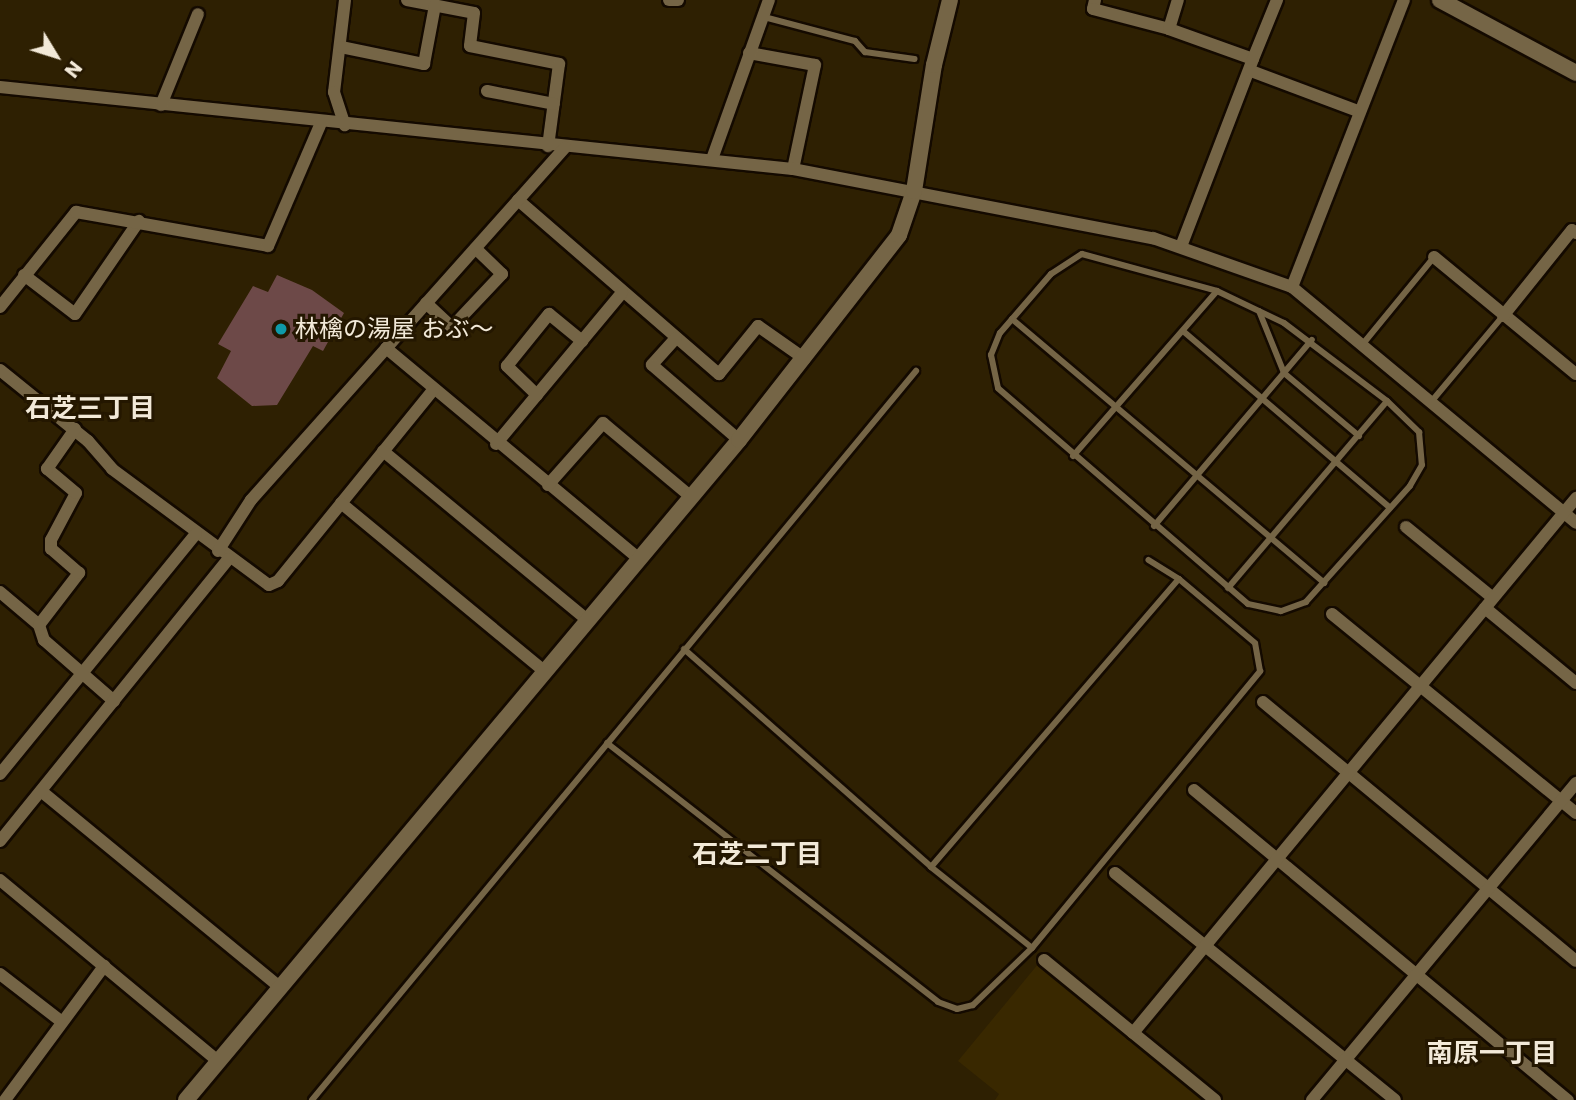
<!DOCTYPE html>
<html>
<head>
<meta charset="utf-8">
<style>
  body { margin:0 }
  #map { position:relative; width:1576px; height:1100px; overflow:hidden; background:#2e2002; font-family:Poppins,"Noto Sans JP",sans-serif }
  div>[style] { position:absolute }
  .built>* { inset:0; background:#392800 }
  .building>* { inset:0; background:#6d4948 }
  .roads { filter:drop-shadow(2px 0 #140a00) drop-shadow(-2px 0 #140a00) drop-shadow(0 2px #140a00) drop-shadow(0 -2px #140a00) }
  .service>* { height:6px; margin:-3px; padding:0 3px; transform-origin:3px; border-radius:3px; background:#756546 }
  .minor>* { height:12px; margin:-6px; padding:0 6px; transform-origin:6px; border-radius:6px; background:#756546 }
  .tertiary>* { height:16px; margin:-8px; padding:0 8px; transform-origin:8px; border-radius:8px; background:#756546 }
  .dots>* { width:19px; height:19px; translate:-50% -50%; box-sizing:border-box; border:4px solid #241700; border-radius:50% }
  span { translate:-50% -50%; white-space:nowrap; text-align:center; line-height:1.15; -webkit-text-stroke:6px #241700; paint-order:stroke }
  .poi-label { font-size:24px; color:#f2e9d8 }
  .left { translate:0 -50%; text-align:left }
  .neighbourhood-label { font-size:26px; color:#f2e9d8; font-weight:700 }
  .north { position:absolute; left:21px; top:21px; width:70px; height:70px; -webkit-text-stroke:5px #241700; paint-order:stroke; rotate:128deg; font-size:19px; font-weight:700; line-height:28px; text-align:center; color:#f2e9d8 }
  .north::after { content:''; display:block; margin:auto; width:24px; height:32px; background:#f2e9d8; clip-path:polygon(50% 0,100% 100%,50% 72%,0 100%) }
</style>
</head>
<body>
<div id="map">
  <div class="built">
    <div style="clip-path:polygon(1039px 963px,1208px 1100px,995px 1100px,999px 1094px,958px 1061px)"></div>
  </div>
  <div class="building">
    <div style="clip-path:polygon(277px 275px,312px 290px,344px 313px,323px 351px,313px 346px,277px 405px,252px 406px,217px 378px,231px 351px,218px 344px,253px 286px,268px 292px)"></div>
  </div>
  <div class="roads">
    <div class="service">
      <div style="left:764px;top:17px;width:94px;rotate:14.8deg"></div>
      <div style="left:855px;top:41px;width:15px;rotate:48deg"></div>
      <div style="left:865px;top:52px;width:50px;rotate:8deg"></div>
      <div style="left:1082px;top:254px;width:140px;rotate:15.3deg"></div>
      <div style="left:1217px;top:291px;width:74px;rotate:25.5deg"></div>
      <div style="left:1284px;top:323px;width:129px;rotate:37.1deg"></div>
      <div style="left:1387px;top:401px;width:45px;rotate:44.1deg"></div>
      <div style="left:1419px;top:432px;width:33px;rotate:85deg"></div>
      <div style="left:1422px;top:465px;width:24px;rotate:120deg"></div>
      <div style="left:1410px;top:486px;width:156px;rotate:131.9deg"></div>
      <div style="left:1306px;top:602px;width:27px;rotate:160deg"></div>
      <div style="left:1281px;top:611px;width:34px;rotate:-168deg"></div>
      <div style="left:1248px;top:604px;width:330px;rotate:-139.2deg"></div>
      <div style="left:998px;top:388px;width:34px;rotate:-102deg"></div>
      <div style="left:991px;top:355px;width:24px;rotate:-68deg"></div>
      <div style="left:1000px;top:333px;width:78px;rotate:-49.2deg"></div>
      <div style="left:1051px;top:274px;width:37px;rotate:-33deg"></div>
      <div style="left:1259px;top:311px;width:67px;rotate:68deg"></div>
      <div style="left:1284px;top:373px;width:98px;rotate:40deg"></div>
      <div style="left:1012px;top:319px;width:409px;rotate:40.2deg"></div>
      <div style="left:1183px;top:331px;width:272px;rotate:40.5deg"></div>
      <div style="left:1362px;top:345px;width:114px;rotate:-50.7deg"></div>
      <div style="left:1431px;top:402px;width:112px;rotate:-50.1deg"></div>
      <div style="left:1073px;top:456px;width:219px;rotate:-48.9deg"></div>
      <div style="left:1154px;top:526px;width:244px;rotate:-49.7deg"></div>
      <div style="left:1228px;top:588px;width:245px;rotate:-49.6deg"></div>
      <div style="left:684px;top:649px;width:329px;rotate:41.4deg"></div>
      <div style="left:931px;top:867px;width:129px;rotate:38.7deg"></div>
      <div style="left:607px;top:743px;width:420px;rotate:38deg"></div>
      <div style="left:938px;top:1002px;width:20px;rotate:20deg"></div>
      <div style="left:957px;top:1009px;width:16px;rotate:-14deg"></div>
      <div style="left:973px;top:1005px;width:82px;rotate:-44deg"></div>
      <div style="left:1032px;top:948px;width:359px;rotate:-50.5deg"></div>
      <div style="left:1260px;top:671px;width:28px;rotate:-100deg"></div>
      <div style="left:1255px;top:643px;width:99px;rotate:-139.9deg"></div>
      <div style="left:1179px;top:579px;width:36px;rotate:-148deg"></div>
      <div style="left:931px;top:867px;width:380px;rotate:-49.3deg"></div>
      <div style="left:312px;top:1100px;width:947px;rotate:-50.36deg"></div>
    </div>
    <div class="minor">
      <div style="left:345px;top:0;width:93px;rotate:96.8deg"></div>
      <div style="left:334px;top:92px;width:35px;rotate:72deg"></div>
      <div style="left:407px;top:0;width:68px;rotate:11deg"></div>
      <div style="left:474px;top:13px;width:33px;rotate:97deg"></div>
      <div style="left:470px;top:46px;width:91px;rotate:11.4deg"></div>
      <div style="left:559px;top:64px;width:83px;rotate:97.6deg"></div>
      <div style="left:669px;top:0;width:9px"></div>
      <div style="left:1095px;top:0;width:9px;rotate:103deg"></div>
      <div style="left:1093px;top:9px;width:79px;rotate:14.7deg"></div>
      <div style="left:1169px;top:29px;width:89px;rotate:19.7deg"></div>
      <div style="left:1253px;top:59px;width:201px;rotate:111deg"></div>
      <div style="left:1169px;top:29px;width:30px;rotate:-73deg"></div>
      <div style="left:341px;top:47px;width:85px;rotate:11.6deg"></div>
      <div style="left:424px;top:64px;width:60px;rotate:-79.4deg"></div>
      <div style="left:749px;top:53px;width:67px;rotate:10.3deg"></div>
      <div style="left:815px;top:65px;width:106px;rotate:101.9deg"></div>
      <div style="left:1253px;top:59px;width:64px;rotate:-67.9deg"></div>
      <div style="left:1251px;top:71px;width:114px;rotate:20.5deg"></div>
      <div style="left:0;top:87px;width:797px;rotate:5.9deg"></div>
      <div style="left:793px;top:169px;width:367px;rotate:10.9deg"></div>
      <div style="left:1153px;top:238px;width:147px;rotate:19.4deg"></div>
      <div style="left:1292px;top:287px;width:369px;rotate:39.7deg"></div>
      <div style="left:487px;top:91px;width:68px;rotate:11deg"></div>
      <div style="left:161px;top:105px;width:98px;rotate:-67.9deg"></div>
      <div style="left:712px;top:159px;width:169px;rotate:-70.3deg"></div>
      <div style="left:518px;top:200px;width:266px;rotate:40.9deg"></div>
      <div style="left:719px;top:374px;width:62px;rotate:-50.9deg"></div>
      <div style="left:758px;top:326px;width:57px;rotate:35.1deg"></div>
      <div style="left:1434px;top:257px;width:184px;rotate:39.5deg"></div>
      <div style="left:24px;top:275px;width:64px;rotate:37.4deg"></div>
      <div style="left:75px;top:314px;width:113px;rotate:-55.5deg"></div>
      <div style="left:1292px;top:287px;width:308px;rotate:-68.7deg"></div>
      <div style="left:426px;top:303px;width:35px;rotate:43deg"></div>
      <div style="left:452px;top:327px;width:73px;rotate:-46.7deg"></div>
      <div style="left:502px;top:274px;width:37px;rotate:-136deg"></div>
      <div style="left:0;top:307px;width:122px;rotate:-51.3deg"></div>
      <div style="left:76px;top:212px;width:195px;rotate:10deg"></div>
      <div style="left:268px;top:246px;width:134px;rotate:-66.7deg"></div>
      <div style="left:1503px;top:316px;width:110px;rotate:-51.3deg"></div>
      <div style="left:1572px;top:230px;width:5px;rotate:37deg"></div>
      <div style="left:676px;top:338px;width:36px;rotate:132deg"></div>
      <div style="left:652px;top:365px;width:115px;rotate:40.8deg"></div>
      <div style="left:386px;top:348px;width:329px;rotate:39.8deg"></div>
      <div style="left:0;top:370px;width:113px;rotate:38.9deg"></div>
      <div style="left:88px;top:441px;width:37px;rotate:49deg"></div>
      <div style="left:112px;top:469px;width:195px;rotate:36.5deg"></div>
      <div style="left:269px;top:585px;width:10px;rotate:-24deg"></div>
      <div style="left:278px;top:581px;width:247px;rotate:-50.9deg"></div>
      <div style="left:537px;top:395px;width:42px;rotate:-136deg"></div>
      <div style="left:507px;top:366px;width:67px;rotate:-51.1deg"></div>
      <div style="left:549px;top:314px;width:43px;rotate:39.3deg"></div>
      <div style="left:496px;top:444px;width:197px;rotate:-50.2deg"></div>
      <div style="left:383px;top:451px;width:265px;rotate:39.6deg"></div>
      <div style="left:548px;top:485px;width:83px;rotate:-48.4deg"></div>
      <div style="left:603px;top:423px;width:114px;rotate:40deg"></div>
      <div style="left:341px;top:503px;width:265px;rotate:39.6deg"></div>
      <div style="left:1406px;top:527px;width:112px;rotate:39.2deg"></div>
      <div style="left:218px;top:551px;width:61px;rotate:-57.1deg"></div>
      <div style="left:251px;top:500px;width:472px;rotate:-48.3deg"></div>
      <div style="left:0;top:592px;width:51px;rotate:40.2deg"></div>
      <div style="left:39px;top:625px;width:16px;rotate:72deg"></div>
      <div style="left:44px;top:640px;width:93px;rotate:41.1deg"></div>
      <div style="left:1485px;top:608px;width:118px;rotate:39.5deg"></div>
      <div style="left:1332px;top:614px;width:315px;rotate:39.2deg"></div>
      <div style="left:39px;top:625px;width:66px;rotate:-52.4deg"></div>
      <div style="left:79px;top:573px;width:37px;rotate:-139deg"></div>
      <div style="left:51px;top:549px;width:9px;rotate:-90deg"></div>
      <div style="left:51px;top:540px;width:53px;rotate:-62deg"></div>
      <div style="left:76px;top:493px;width:38px;rotate:-140deg"></div>
      <div style="left:47px;top:469px;width:49px;rotate:-55deg"></div>
      <div style="left:1263px;top:702px;width:406px;rotate:39.6deg"></div>
      <div style="left:0;top:774px;width:310px;rotate:-50.8deg"></div>
      <div style="left:1194px;top:790px;width:486px;rotate:39.7deg"></div>
      <div style="left:41px;top:791px;width:309px;rotate:39.4deg"></div>
      <div style="left:0;top:841px;width:363px;rotate:-51deg"></div>
      <div style="left:1115px;top:873px;width:360px;rotate:39deg"></div>
      <div style="left:0;top:880px;width:283px;rotate:39.7deg"></div>
      <div style="left:1044px;top:960px;width:221px;rotate:39.3deg"></div>
      <div style="left:0;top:974px;width:78px;rotate:37.7deg"></div>
      <div style="left:1133px;top:1033px;width:695px;rotate:-50.37deg"></div>
      <div style="left:5px;top:1100px;width:167px;rotate:-53.5deg"></div>
      <div style="left:1312px;top:1100px;width:413px;rotate:-50.2deg"></div>
    </div>
    <div class="tertiary">
      <div style="left:1440px;top:0;width:154px;rotate:28.2deg"></div>
      <div style="left:186px;top:1100px;width:861px;rotate:-50.04deg"></div>
      <div style="left:739px;top:440px;width:260px;rotate:-52deg"></div>
      <div style="left:899px;top:235px;width:46px;rotate:-71.2deg"></div>
      <div style="left:914px;top:191px;width:128px;rotate:-81deg"></div>
      <div style="left:934px;top:65px;width:67px;rotate:-76.2deg"></div>
    </div>
  </div>
  <div class="dots">
    <div style="left:281px;top:329px;background:#0f9aa8"></div>
  </div>
  <div class="poi-label">
    <span class="left" style="left:295px;top:329px">林檎の湯屋 おぶ～</span>
  </div>
  <div class="neighbourhood-label">
    <span style="left:90px;top:409px">石芝三丁目</span>
    <span style="left:757px;top:855px">石芝二丁目</span>
    <span style="left:1492px;top:1054px">南原一丁目</span>
  </div>
  <div class="north">N</div>
</div>
</body>
</html>
